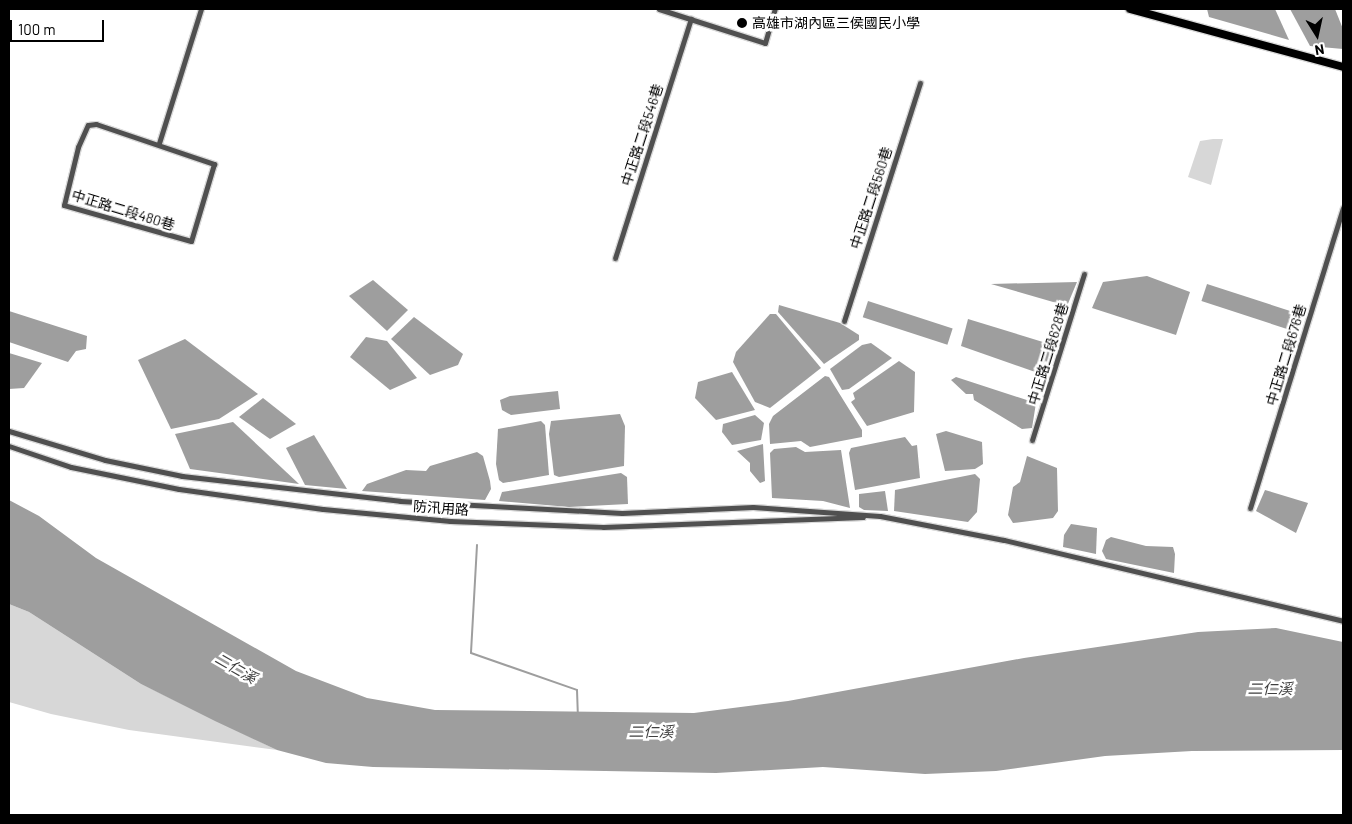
<!DOCTYPE html>
<html>
<head>
<meta charset="utf-8">
<style>
  body { margin:0 }
  #map { position:relative; width:1352px; height:824px; overflow:hidden; background:#fff; font-family:Barlow,"Noto Sans TC",sans-serif }
  div>[style] { position:absolute }
  .green>* { inset:0; background:#d7d7d7 }
  .water>* { inset:0; background:#9e9e9e; transform-origin:0 0 }
  .stream>* { height:2px; margin:-1px; padding:0 1px; transform-origin:1px; border-radius:1px; background:#9e9e9e }
  .roads { filter:drop-shadow(1px 0 #dbdbdb) drop-shadow(-1px 0 #dbdbdb) drop-shadow(0 1px #dbdbdb) drop-shadow(0 -1px #dbdbdb) }
  .street>* { height:5px; margin:-2.5px; padding:0 2.5px; transform-origin:2.5px; border-radius:2.5px; background:#505050 }
  .primary>* { height:8px; margin:-4px; padding:0 4px; transform-origin:4px; border-radius:4px; background:#000 }
  .dots>* { width:14px; height:14px; translate:-50% -50%; box-sizing:border-box; border:2px solid #fff; border-radius:50% }
  span { translate:-50% -50%; white-space:nowrap; text-align:center; line-height:1.15; -webkit-text-stroke:5px #fff; paint-order:stroke }
  .poi-label { font-size:14px; color:#000 }
  .left { translate:0 -50%; text-align:left }
  .street-label { font-size:14px; color:#000 }
  .water-label { font-size:15px; color:#3f3f3f; font-style:italic }
  .frame { position:absolute; inset:0; border:10px solid #000; pointer-events:none }
  .north { position:absolute; left:1292px; top:10px; width:50px; height:50px; -webkit-text-stroke:4px #fff; paint-order:stroke; rotate:170deg; font-size:14px; font-weight:700; line-height:20px; text-align:center; color:#000 }
  .north::after { content:''; display:block; margin:auto; width:18px; height:22px; background:#000; clip-path:polygon(50% 0,100% 100%,50% 72%,0 100%) }
  .scale { position:absolute; left:10px; top:20px; width:94px; height:22px; box-sizing:border-box; border:2px solid #000; border-top:0; padding-left:6px; font-size:15px; line-height:18px; white-space:nowrap; color:#000; -webkit-text-stroke:4px #fff; paint-order:stroke }
</style>
</head>
<body>
<div id="map">
  <div class="green">
    <div style="clip-path:polygon(1213px 139px,1223px 139px,1211px 185px,1188px 177px,1200px 141px)"></div>
    <div style="clip-path:polygon(9px 604px,29px 612px,141px 684px,277px 750px,129px 730px,51px 714px,9px 702px)"></div>
  </div>
  <div class="water">
    <div style="clip-path:polygon(1207px 9px,1275px 9px,1289px 40px,1209px 17px)"></div>
    <div style="clip-path:polygon(1290px 9px,1335px 9px,1343px 29px,1343px 49px,1310px 46px)"></div>
    <div style="clip-path:polygon(1147px 276px,1190px 292px,1176px 335px,1092px 308px,1103px 282px)"></div>
    <div style="clip-path:polygon(373px 280px,408px 310px,387px 331px,349px 296px)"></div>
    <div style="clip-path:polygon(1077px 282px,1067px 306px,991px 284px)"></div>
    <div style="left:1207px;top:284px;width:98px;height:18px;rotate:18deg"></div>
    <div style="left:868px;top:301px;width:89px;height:17px;rotate:18deg"></div>
    <div style="clip-path:polygon(779px 305px,840px 323px,859px 335px,859px 340px,824px 364px,778px 312px)"></div>
    <div style="clip-path:polygon(9px 311px,87px 336px,86px 349px,76px 351px,68px 362px,9px 342px)"></div>
    <div style="clip-path:polygon(770px 314px,776px 314px,821px 368px,770px 408px,755px 402px,733px 362px,736px 352px)"></div>
    <div style="clip-path:polygon(414px 317px,463px 354px,458px 365px,430px 375px,391px 339px)"></div>
    <div style="clip-path:polygon(968px 319px,1056px 346px,1041px 374px,961px 346px)"></div>
    <div style="clip-path:polygon(366px 337px,387px 341px,417px 378px,390px 390px,350px 357px)"></div>
    <div style="clip-path:polygon(185px 339px,258px 394px,219px 419px,171px 429px,138px 360px)"></div>
    <div style="clip-path:polygon(871px 343px,892px 358px,849px 389px,842px 390px,830px 369px,862px 345px)"></div>
    <div style="clip-path:polygon(9px 353px,42px 363px,24px 388px,9px 389px)"></div>
    <div style="clip-path:polygon(899px 361px,915px 372px,914px 412px,867px 426px,851px 402px,855px 399px,853px 393px)"></div>
    <div style="clip-path:polygon(732px 372px,755px 410px,716px 420px,695px 398px,698px 382px)"></div>
    <div style="clip-path:polygon(825px 376px,829px 377px,862px 430px,862px 437px,810px 447px,801px 441px,770px 444px,769px 424px,773px 416px)"></div>
    <div style="clip-path:polygon(956px 377px,1036px 403px,1032px 428px,1022px 429px,974px 400px,973px 394px,966px 394px,951px 380px)"></div>
    <div style="clip-path:polygon(558px 391px,560px 409px,511px 415px,502px 410px,500px 400px,510px 396px)"></div>
    <div style="clip-path:polygon(263px 398px,296px 424px,270px 439px,239px 417px)"></div>
    <div style="clip-path:polygon(620px 414px,625px 426px,624px 466px,559px 477px,554px 475px,549px 434px,551px 421px)"></div>
    <div style="clip-path:polygon(755px 415px,764px 423px,761px 440px,732px 445px,722px 432px,723px 424px)"></div>
    <div style="clip-path:polygon(541px 421px,545px 425px,549px 475px,503px 483px,499px 480px,496px 464px,498px 429px)"></div>
    <div style="clip-path:polygon(233px 422px,299px 484px,190px 469px,175px 434px)"></div>
    <div style="clip-path:polygon(946px 431px,982px 442px,983px 464px,975px 469px,945px 471px,936px 434px)"></div>
    <div style="clip-path:polygon(314px 435px,347px 489px,305px 485px,286px 448px)"></div>
    <div style="clip-path:polygon(905px 437px,912px 446px,917px 445px,920px 478px,855px 490px,849px 453px,851px 448px)"></div>
    <div style="clip-path:polygon(763px 444px,765px 481px,760px 483px,750px 471px,750px 463px,737px 451px)"></div>
    <div style="clip-path:polygon(796px 447px,805px 452px,841px 450px,850px 508px,823px 501px,772px 498px,770px 453px,774px 449px)"></div>
    <div style="clip-path:polygon(477px 452px,483px 456px,490px 481px,491px 489px,485px 500px,362px 491px,367px 484px,406px 470px,426px 471px,430px 466px)"></div>
    <div style="clip-path:polygon(1027px 456px,1057px 468px,1058px 511px,1053px 518px,1013px 523px,1008px 515px,1013px 487px,1020px 482px)"></div>
    <div style="clip-path:polygon(621px 473px,627px 477px,628px 504px,569px 507px,499px 501px,502px 492px)"></div>
    <div style="clip-path:polygon(975px 474px,980px 479px,977px 512px,968px 522px,894px 511px,895px 490px)"></div>
    <div style="clip-path:polygon(1265px 490px,1308px 503px,1296px 533px,1256px 511px)"></div>
    <div style="clip-path:polygon(885px 491px,888px 511px,864px 510px,859px 507px,859px 494px)"></div>
    <div style="clip-path:polygon(9px 500px,39px 516px,96px 558px,296px 671px,367px 698px,435px 710px,694px 713px,788px 701px,1024px 658px,1198px 632px,1276px 628px,1343px 642px,1343px 750px,1192px 751px,1105px 756px,996px 771px,925px 774px,823px 767px,716px 773px,373px 767px,326px 763px,277px 750px,215px 721px,141px 684px,29px 612px,9px 604px)"></div>
    <div style="clip-path:polygon(1071px 524px,1097px 528px,1096px 554px,1063px 547px,1064px 535px)"></div>
    <div style="clip-path:polygon(1111px 537px,1146px 546px,1173px 547px,1175px 554px,1174px 573px,1106px 559px,1102px 551px,1106px 540px)"></div>
  </div>
  <div class="stream">
    <div style="left:477px;top:545px;width:108px;rotate:93.2deg"></div>
    <div style="left:471px;top:653px;width:112px;rotate:19.2deg"></div>
    <div style="left:577px;top:690px;width:23px;rotate:88deg"></div>
  </div>
  <div class="roads">
    <div class="street">
      <div style="left:659px;top:9px;width:111px;rotate:17.8deg"></div>
      <div style="left:765px;top:43px;width:35px;rotate:-74deg"></div>
      <div style="left:96px;top:124px;width:125px;rotate:18.7deg"></div>
      <div style="left:214px;top:164px;width:80px;rotate:106.6deg"></div>
      <div style="left:191px;top:241px;width:132px;rotate:-164.2deg"></div>
      <div style="left:64px;top:205px;width:60px;rotate:-76.4deg"></div>
      <div style="left:78px;top:147px;width:24px;rotate:-66deg"></div>
      <div style="left:88px;top:125px;width:8px;rotate:-7deg"></div>
      <div style="left:159px;top:143px;width:140px;rotate:-72.6deg"></div>
      <div style="left:615px;top:258px;width:251px;rotate:-72.4deg"></div>
      <div style="left:844px;top:321px;width:250px;rotate:-72.3deg"></div>
      <div style="left:9px;top:431px;width:100px;rotate:16.8deg"></div>
      <div style="left:105px;top:460px;width:79px;rotate:11.7deg"></div>
      <div style="left:182px;top:476px;width:219px;rotate:6.5deg"></div>
      <div style="left:400px;top:501px;width:222px;rotate:3.1deg"></div>
      <div style="left:622px;top:513px;width:131px;rotate:-2.6deg"></div>
      <div style="left:753px;top:507px;width:127px;rotate:4.1deg"></div>
      <div style="left:880px;top:516px;width:126px;rotate:11deg"></div>
      <div style="left:1004px;top:540px;width:349px;rotate:13.4deg"></div>
      <div style="left:1032px;top:440px;width:174px;rotate:-72.6deg"></div>
      <div style="left:9px;top:446px;width:65px;rotate:18.7deg"></div>
      <div style="left:71px;top:467px;width:110px;rotate:11.5deg"></div>
      <div style="left:179px;top:489px;width:145px;rotate:7.9deg"></div>
      <div style="left:323px;top:509px;width:128px;rotate:5.4deg"></div>
      <div style="left:450px;top:521px;width:153px;rotate:2.2deg"></div>
      <div style="left:603px;top:527px;width:260px;rotate:-2.2deg"></div>
      <div style="left:1250px;top:508px;width:314px;rotate:-72.8deg"></div>
    </div>
    <div class="primary">
      <div style="left:1130px;top:9px;width:221px;rotate:15.2deg"></div>
    </div>
  </div>
  <div class="dots">
    <div style="left:742px;top:23px;background:#000"></div>
  </div>
  <div class="poi-label">
    <span class="left" style="left:752px;top:23px">高雄市湖內區三侯國民小學</span>
  </div>
  <div class="street-label">
    <span style="left:642px;top:135px;rotate:-72deg">中正路二段546巷</span>
    <span style="left:871px;top:198px;rotate:-72deg">中正路二段560巷</span>
    <span style="left:123px;top:210px;rotate:17deg">中正路二段480巷</span>
    <span style="left:1048px;top:354px;rotate:-73deg">中正路二段628巷</span>
    <span style="left:1286px;top:355px;rotate:-73deg">中正路二段676巷</span>
    <span style="left:441px;top:508px;rotate:4deg">防汛用路</span>
  </div>
  <div class="water-label">
    <span style="left:236px;top:668px;rotate:30deg">二仁溪</span>
    <span style="left:1270px;top:689px">二仁溪</span>
    <span style="left:651px;top:732px">二仁溪</span>
  </div>
  <div class="frame"></div>
  <div class="north">N</div>
  <div class="scale">100 m</div>
</div>
</body>
</html>
